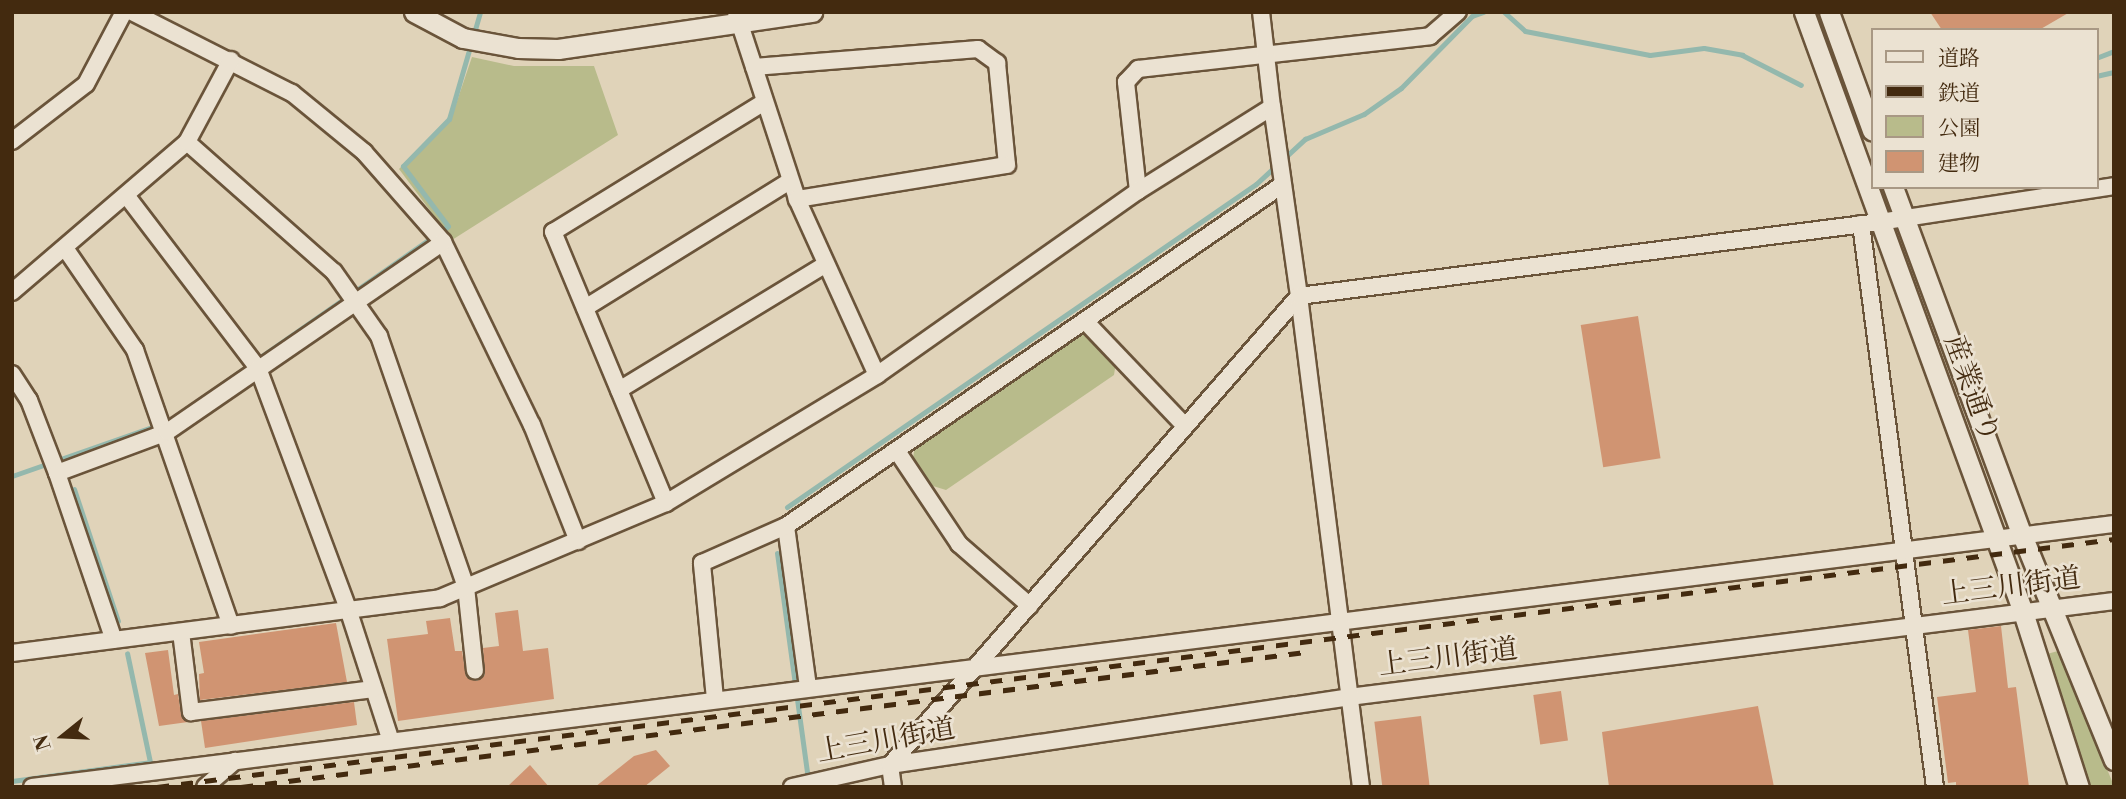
<!DOCTYPE html>
<html>
<head>
<meta charset="utf-8">
<style>
  body { margin:0 }
  #map { position:relative; width:2126px; height:799px; overflow:hidden; background:#e0d3b9; font-family:"Libre Bodoni","Noto Serif JP",serif }
  div>[style] { position:absolute }
  .green>* { inset:0; background:#b8bb8b }
  .stream>* { height:5px; margin:-2.5px; padding:0 2.5px; transform-origin:2.5px; border-radius:2.5px; background:#94b8ad }
  .building>* { inset:0; background:#d09472; transform-origin:0 0 }
  .roads { filter:drop-shadow(2px 0 #6a543a) drop-shadow(-2px 0 #6a543a) drop-shadow(0 2px #6a543a) drop-shadow(0 -2px #6a543a) }
  .minor>* { height:16px; margin:-8px; padding:0 8px; transform-origin:8px; border-radius:8px; background:#ebe2d2 }
  .tertiary>* { height:19px; margin:-9.5px; padding:0 9.5px; transform-origin:9.5px; border-radius:9.5px; background:#ebe2d2 }
  .rail>* { height:5px; margin-top:-2.5px; transform-origin:0; background:repeating-linear-gradient(90deg,#432a0f 0 12px,transparent 0 24px) }
  span { translate:-50% -50%; white-space:nowrap; text-align:center; line-height:1.15; -webkit-text-stroke:5px #ebe2d2; paint-order:stroke }
  .street-label { font-size:28px; color:#432a0f }
  .frame { position:absolute; inset:0; border:14px solid #432a0f; pointer-events:none }
  .legend { position:absolute; left:1871px; top:28px; width:228px; height:161px; box-sizing:border-box; background:#ebe2d2; border:2px solid #a89884; margin:0; padding:9px 12px; list-style:none; font-size:21px; color:#432a0f }
  .legend li { display:flex; align-items:center; gap:14px; height:35px }
  .legend b { width:35px; border:2px solid #a89884 }
  .north { position:absolute; left:28px; top:701px; width:70px; height:70px; -webkit-text-stroke:5px #ebe2d2; paint-order:stroke; rotate:252deg; font-size:19px; font-weight:700; line-height:28px; text-align:center; color:#432a0f }
  .north::after { content:''; display:block; margin:auto; width:24px; height:32px; background:#432a0f; clip-path:polygon(50% 0,100% 100%,50% 72%,0 100%) }
</style>
</head>
<body>
<div id="map">
  <div class="green">
    <div style="clip-path:polygon(472px 57px,514px 66px,594px 66px,618px 135px,452px 240px,399px 169px,452px 116px)"></div>
    <div style="clip-path:polygon(1079px 334px,1090px 336px,1116px 362px,1114px 375px,946px 490px,933px 486px,913px 458px,915px 446px)"></div>
    <div style="clip-path:polygon(2058px 651px,2114px 786px,2114px 787px,2090px 787px,2047px 654px)"></div>
  </div>
  <div class="stream">
    <div style="left:1504px;top:12px;width:28px;rotate:42deg"></div>
    <div style="left:1525px;top:31px;width:127px;rotate:10.9deg"></div>
    <div style="left:1650px;top:55px;width:54px;rotate:-7.4deg"></div>
    <div style="left:1704px;top:48px;width:39px;rotate:10deg"></div>
    <div style="left:1742px;top:55px;width:66px;rotate:27deg"></div>
    <div style="left:2096px;top:58px;width:19px;rotate:-21deg"></div>
    <div style="left:2096px;top:76px;width:18px;rotate:-13deg"></div>
    <div style="left:173px;top:418px;width:335px;rotate:-34.9deg"></div>
    <div style="left:448px;top:226px;width:75px;rotate:-126.9deg"></div>
    <div style="left:403px;top:166px;width:66px;rotate:-45.6deg"></div>
    <div style="left:449px;top:119px;width:111px;rotate:-73.8deg"></div>
    <div style="left:12px;top:476px;width:155px;rotate:-19.3deg"></div>
    <div style="left:74px;top:489px;width:139px;rotate:71.6deg"></div>
    <div style="left:787px;top:507px;width:569px;rotate:-34.56deg"></div>
    <div style="left:1256px;top:184px;width:67px;rotate:-42.6deg"></div>
    <div style="left:1305px;top:139px;width:64px;rotate:-23deg"></div>
    <div style="left:1364px;top:114px;width:45px;rotate:-35.1deg"></div>
    <div style="left:1401px;top:88px;width:101px;rotate:-45.4deg"></div>
    <div style="left:1472px;top:16px;width:12px;rotate:-20deg"></div>
    <div style="left:777px;top:553px;width:229px;rotate:82.2deg"></div>
    <div style="left:12px;top:781px;width:139px;rotate:-7.8deg"></div>
    <div style="left:150px;top:762px;width:111px;rotate:-101.9deg"></div>
  </div>
  <div class="building">
    <div style="clip-path:polygon(1930px 12px,2070px 12px,2039px 30px,1942px 30px)"></div>
    <div style="left:1638px;top:316px;width:144px;height:58px;rotate:81deg"></div>
    <div style="clip-path:polygon(518px 610px,523px 651px,548px 648px,554px 699px,398px 721px,387px 639px,428px 634px,426px 621px,450px 618px,455px 651px,462px 651px,466px 677px,477px 681px,485px 675px,483px 648px,499px 646px,495px 613px)"></div>
    <div style="clip-path:polygon(336px 623px,347px 682px,200px 700px,199px 674px,204px 673px,199px 642px)"></div>
    <div style="clip-path:polygon(2001px 626px,2008px 688px,2016px 687px,2029px 787px,1956px 787px,1956px 782px,1948px 783px,1937px 697px,1976px 692px,1968px 630px)"></div>
    <div style="clip-path:polygon(168px 650px,174px 695px,178px 694px,181px 714px,188px 722px,159px 726px,145px 653px)"></div>
    <div style="left:1561px;top:691px;width:50px;height:28px;rotate:82deg"></div>
    <div style="clip-path:polygon(354px 702px,357px 725px,205px 748px,201px 721px)"></div>
    <div style="clip-path:polygon(1758px 706px,1774px 787px,1609px 787px,1602px 732px)"></div>
    <div style="left:1421px;top:716px;width:72px;height:47px;rotate:83deg"></div>
    <div style="clip-path:polygon(656px 750px,670px 766px,644px 787px,595px 787px,634px 756px)"></div>
    <div style="clip-path:polygon(530px 765px,549px 787px,507px 787px)"></div>
  </div>
  <div class="roads">
    <div class="minor">
      <div style="left:132px;top:12px;width:179px;rotate:26.9deg"></div>
      <div style="left:292px;top:93px;width:93px;rotate:39.3deg"></div>
      <div style="left:364px;top:152px;width:120px;rotate:48.7deg"></div>
      <div style="left:443px;top:242px;width:203px;rotate:64.1deg"></div>
      <div style="left:532px;top:425px;width:125px;rotate:68.4deg"></div>
      <div style="left:736px;top:12px;width:197px;rotate:71.9deg"></div>
      <div style="left:797px;top:199px;width:193px;rotate:65.6deg"></div>
      <div style="left:754px;top:67px;width:225px;rotate:-4.6deg"></div>
      <div style="left:978px;top:49px;width:24px;rotate:36deg"></div>
      <div style="left:997px;top:63px;width:102px;rotate:84.4deg"></div>
      <div style="left:1007px;top:165px;width:213px;rotate:170.8deg"></div>
      <div style="left:12px;top:141px;width:93px;rotate:-37.6deg"></div>
      <div style="left:86px;top:84px;width:81px;rotate:-62.2deg"></div>
      <div style="left:187px;top:142px;width:196px;rotate:41.5deg"></div>
      <div style="left:334px;top:272px;width:78px;rotate:54.9deg"></div>
      <div style="left:379px;top:336px;width:266px;rotate:70.9deg"></div>
      <div style="left:466px;top:587px;width:84px;rotate:83.9deg"></div>
      <div style="left:1138px;top:191px;width:110px;rotate:-96.3deg"></div>
      <div style="left:1126px;top:82px;width:18px;rotate:-47deg"></div>
      <div style="left:1138px;top:69px;width:294px;rotate:-6.4deg"></div>
      <div style="left:1430px;top:36px;width:37px;rotate:-41deg"></div>
      <div style="left:126px;top:195px;width:218px;rotate:52.7deg"></div>
      <div style="left:258px;top:368px;width:260px;rotate:69.5deg"></div>
      <div style="left:349px;top:612px;width:136px;rotate:72deg"></div>
      <div style="left:1861px;top:224px;width:568px;rotate:82.51deg"></div>
      <div style="left:65px;top:248px;width:124px;rotate:55.5deg"></div>
      <div style="left:135px;top:350px;width:292px;rotate:70.8deg"></div>
      <div style="left:12px;top:292px;width:230px;rotate:-40.6deg"></div>
      <div style="left:187px;top:142px;width:93px;rotate:-61.8deg"></div>
      <div style="left:585px;top:308px;width:241px;rotate:-31.8deg"></div>
      <div style="left:1085px;top:321px;width:145px;rotate:46.4deg"></div>
      <div style="left:12px;top:374px;width:31px;rotate:57deg"></div>
      <div style="left:29px;top:400px;width:78px;rotate:69deg"></div>
      <div style="left:57px;top:473px;width:176px;rotate:71.2deg"></div>
      <div style="left:619px;top:390px;width:242px;rotate:-31.3deg"></div>
      <div style="left:897px;top:451px;width:112px;rotate:56.3deg"></div>
      <div style="left:959px;top:544px;width:94px;rotate:41.1deg"></div>
      <div style="left:57px;top:473px;width:117px;rotate:-20.4deg"></div>
      <div style="left:167px;top:432px;width:335px;rotate:-34.5deg"></div>
      <div style="left:666px;top:503px;width:294px;rotate:-112.6deg"></div>
      <div style="left:553px;top:232px;width:246px;rotate:-31.6deg"></div>
      <div style="left:181px;top:632px;width:81px;rotate:82.9deg"></div>
      <div style="left:191px;top:712px;width:184px;rotate:-7.2deg"></div>
      <div style="left:12px;top:653px;width:432px;rotate:-7.3deg"></div>
      <div style="left:440px;top:598px;width:245px;rotate:-22.8deg"></div>
      <div style="left:666px;top:503px;width:247px;rotate:-31.2deg"></div>
      <div style="left:877px;top:375px;width:319px;rotate:-35.2deg"></div>
      <div style="left:1138px;top:191px;width:158px;rotate:-32.1deg"></div>
      <div style="left:1272px;top:107px;width:96px;rotate:-96.6deg"></div>
      <div style="left:808px;top:687px;width:162px;rotate:-97.8deg"></div>
      <div style="left:786px;top:526px;width:602px;rotate:-34.51deg"></div>
      <div style="left:715px;top:699px;width:137px;rotate:-95.5deg"></div>
      <div style="left:702px;top:563px;width:92px;rotate:-23.8deg"></div>
      <div style="left:32px;top:787px;width:2099px;rotate:-7.2deg"></div>
      <div style="left:205px;top:787px;width:40px;rotate:-41deg"></div>
      <div style="left:792px;top:787px;width:100px;rotate:-12.7deg"></div>
      <div style="left:890px;top:765px;width:464px;rotate:-8.4deg"></div>
      <div style="left:1349px;top:697px;width:771px;rotate:-7.15deg"></div>
      <div style="left:893px;top:787px;width:22px;rotate:-98deg"></div>
      <div style="left:890px;top:765px;width:622px;rotate:-48.91deg"></div>
      <div style="left:1299px;top:296px;width:191px;rotate:-98.1deg"></div>
      <div style="left:1361px;top:787px;width:495px;rotate:-97.2deg"></div>
      <div style="left:1299px;top:296px;width:586px;rotate:-7.26deg"></div>
      <div style="left:1880px;top:222px;width:237px;rotate:-8.7deg"></div>
    </div>
    <div class="tertiary">
      <div style="left:414px;top:12px;width:55px;rotate:28deg"></div>
      <div style="left:463px;top:38px;width:56px;rotate:10.3deg"></div>
      <div style="left:518px;top:48px;width:40px;rotate:1.4deg"></div>
      <div style="left:558px;top:49px;width:257px;rotate:-8.3deg"></div>
      <div style="left:1804px;top:12px;width:639px;rotate:69.95deg"></div>
      <div style="left:2023px;top:612px;width:184px;rotate:72.3deg"></div>
      <div style="left:1829px;top:12px;width:126px;rotate:70deg"></div>
      <div style="left:1893px;top:187px;width:371px;rotate:69.7deg"></div>
      <div style="left:2022px;top:535px;width:243px;rotate:67.8deg"></div>
    </div>
  </div>
  <div class="rail">
    <div style="left:157px;top:787px;width:1973px;rotate:-7.22deg"></div>
    <div style="left:241px;top:787px;width:1073px;rotate:-7.23deg"></div>
  </div>
  <div class="street-label">
    <span style="left:1971px;top:389px;rotate:70deg">産業通り</span>
    <span style="left:2011px;top:587px;rotate:-7deg">上三川街道</span>
    <span style="left:1448px;top:658px;rotate:-7deg">上三川街道</span>
    <span style="left:886px;top:741px;rotate:-10deg">上三川街道</span>
  </div>
  <div class="frame"></div>
  <ul class="legend">
  <li><b style="height:9px;background:#ebe2d2"></b>道路</li>
  <li><b style="height:9px;background:#432a0f"></b>鉄道</li>
  <li><b style="height:19px;background:#b8bb8b"></b>公園</li>
  <li><b style="height:19px;background:#d09472"></b>建物</li>
  </ul>
  <div class="north">N</div>
</div>
</body>
</html>
